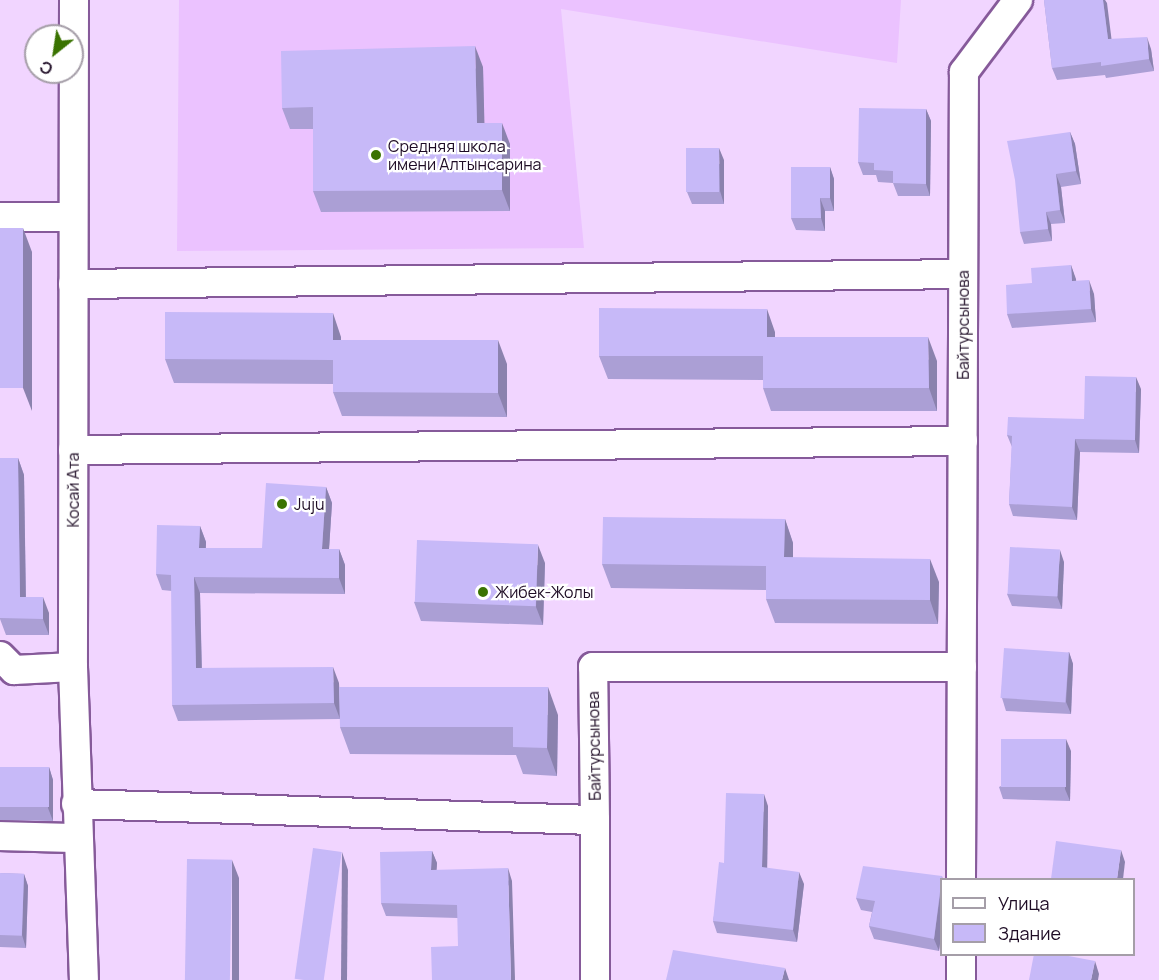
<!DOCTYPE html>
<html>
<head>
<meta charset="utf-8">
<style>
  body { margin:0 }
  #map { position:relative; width:1159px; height:980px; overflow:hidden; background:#f1d5ff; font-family:Manrope,sans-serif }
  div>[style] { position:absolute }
  .built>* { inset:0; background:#ebc2ff }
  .roads { filter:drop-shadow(2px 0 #865a9a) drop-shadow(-2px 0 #865a9a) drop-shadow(0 2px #865a9a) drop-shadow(0 -2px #865a9a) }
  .minor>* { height:28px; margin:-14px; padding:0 14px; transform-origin:14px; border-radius:14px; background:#fff }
  .wall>* { inset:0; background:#ab9fd5; transform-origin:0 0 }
  .shaded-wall>* { inset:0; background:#8b82ae }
  .building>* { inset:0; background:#c7b9f8; transform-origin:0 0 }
  .dots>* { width:16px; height:16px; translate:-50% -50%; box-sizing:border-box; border:3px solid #fff; border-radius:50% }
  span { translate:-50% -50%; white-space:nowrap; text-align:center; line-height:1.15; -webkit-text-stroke:4.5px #fff; paint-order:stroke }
  .poi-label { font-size:16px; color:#1e0c25 }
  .left { translate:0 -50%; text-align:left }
  .street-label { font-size:16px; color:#1e0c25 }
  .legend { position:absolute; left:940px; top:878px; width:195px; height:78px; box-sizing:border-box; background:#fff; border:2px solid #a59ea8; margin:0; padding:8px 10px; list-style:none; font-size:18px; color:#1e0c25 }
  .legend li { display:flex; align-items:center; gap:12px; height:30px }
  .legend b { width:30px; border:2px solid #a59ea8 }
  .north { position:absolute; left:24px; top:24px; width:60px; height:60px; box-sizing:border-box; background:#fff; border:2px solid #a59ea8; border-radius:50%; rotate:210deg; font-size:16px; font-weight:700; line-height:24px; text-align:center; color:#1e0c25 }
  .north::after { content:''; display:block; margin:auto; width:21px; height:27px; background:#3a7301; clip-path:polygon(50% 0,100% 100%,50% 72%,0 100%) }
</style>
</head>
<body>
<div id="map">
  <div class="built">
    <div style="clip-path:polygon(179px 0,901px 0,897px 63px,561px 9px,584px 248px,177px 251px)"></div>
  </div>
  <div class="roads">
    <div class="minor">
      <div style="left:74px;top:0;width:667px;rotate:90.09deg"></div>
      <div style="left:73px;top:667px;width:313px;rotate:88deg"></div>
      <div style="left:0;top:217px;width:73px"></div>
      <div style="left:73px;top:284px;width:890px;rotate:-0.64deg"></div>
      <div style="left:73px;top:450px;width:890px;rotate:-0.58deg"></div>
      <div style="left:0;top:656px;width:20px;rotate:45deg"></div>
      <div style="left:14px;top:670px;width:59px;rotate:-2.9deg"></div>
      <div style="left:76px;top:804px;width:519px;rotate:1.77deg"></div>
      <div style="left:595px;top:820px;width:153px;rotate:-90.7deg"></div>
      <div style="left:593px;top:667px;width:369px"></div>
      <div style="left:0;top:836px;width:77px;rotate:1.5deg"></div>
      <div style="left:961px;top:880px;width:808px;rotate:-89.79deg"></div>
      <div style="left:964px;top:72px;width:90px;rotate:-53.1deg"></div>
      <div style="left:595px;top:980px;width:160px;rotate:-90deg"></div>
      <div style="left:961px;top:980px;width:26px;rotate:-90deg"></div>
    </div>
  </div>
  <div class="wall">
    <div style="clip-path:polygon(1044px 0,1105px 0,1111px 39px,1151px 49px,1154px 71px,1106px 78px,1105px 75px,1057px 80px,1052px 68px)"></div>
    <div style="clip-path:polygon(483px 67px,484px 123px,510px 144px,510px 211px,321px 212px,313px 191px,313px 129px,290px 129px,282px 108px)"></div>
    <div style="clip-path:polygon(926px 109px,931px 121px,930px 196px,898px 196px,893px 183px,878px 182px,876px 175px,863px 175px,858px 162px)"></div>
    <div style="clip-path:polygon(1070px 132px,1075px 144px,1081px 184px,1061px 187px,1065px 223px,1051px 224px,1052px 241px,1024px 244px,1020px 232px)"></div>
    <div style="clip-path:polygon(724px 160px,724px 204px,692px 204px,687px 192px)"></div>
    <div style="clip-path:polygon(830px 167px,834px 179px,834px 211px,825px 211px,825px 231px,796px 230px,791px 218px)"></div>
    <div style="left:0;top:228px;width:40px;height:183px;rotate:37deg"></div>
    <div style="clip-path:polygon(1071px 265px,1076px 281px,1094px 294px,1096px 322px,1012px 328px,1007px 314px,1032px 283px)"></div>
    <div style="clip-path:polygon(775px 332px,775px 337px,937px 361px,937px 411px,771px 411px,763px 388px,763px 380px,608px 379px,599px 356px)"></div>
    <div style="clip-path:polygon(341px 337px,341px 340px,507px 364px,507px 417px,342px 416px,333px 392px,333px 384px,174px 383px,165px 359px)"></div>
    <div style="clip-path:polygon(1141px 389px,1139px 453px,1080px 452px,1077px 520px,1013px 516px,1009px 504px,1012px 447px,1007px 435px,1084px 419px)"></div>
    <div style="clip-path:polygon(0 458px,18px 458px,24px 475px,26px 597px,49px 613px,49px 635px,6px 635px,0 619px)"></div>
    <div style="clip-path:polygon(326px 487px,332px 503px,329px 549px,339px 549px,345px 565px,345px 594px,200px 593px,202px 668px,339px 683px,340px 713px,558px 715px,557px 776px,523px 774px,516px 755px,350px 754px,340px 727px,340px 719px,178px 721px,172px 705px,172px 591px,162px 590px,156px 574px,200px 526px,206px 542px,206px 548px,262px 548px)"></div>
    <div style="clip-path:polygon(785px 519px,793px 543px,793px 558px,939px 582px,938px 624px,775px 623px,766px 599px,766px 590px,611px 588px,602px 564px)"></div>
    <div style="clip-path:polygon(1064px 562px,1062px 609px,1012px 606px,1007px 594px)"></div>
    <div style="clip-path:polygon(545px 563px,543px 625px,421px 621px,414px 602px)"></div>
    <div style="clip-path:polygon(1069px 652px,1073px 664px,1071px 714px,1006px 711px,1002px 698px)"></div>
    <div style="clip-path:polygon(1071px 751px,1070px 801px,1003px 799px,999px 787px)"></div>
    <div style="clip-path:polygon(0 767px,49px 767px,53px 780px,53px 821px,0 820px)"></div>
    <div style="clip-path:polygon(768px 806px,767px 868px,804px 884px,797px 942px,717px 933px,713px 921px,724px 863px)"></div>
    <div style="clip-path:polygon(432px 851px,437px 863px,436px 870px,512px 881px,458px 946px,458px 918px,386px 916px,381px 903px)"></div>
    <div style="clip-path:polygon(0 873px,24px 874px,28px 886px,26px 948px,0 947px)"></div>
    <div style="clip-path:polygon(942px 876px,943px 879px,942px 879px,942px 929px,939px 951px,874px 939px,869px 926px,872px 912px,861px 910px,856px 898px)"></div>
  </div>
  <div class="shaded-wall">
    <div style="clip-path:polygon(1103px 0,1105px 0,1107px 3px,1113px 51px,1108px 39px)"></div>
    <div style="clip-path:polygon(1147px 37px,1151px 49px,1154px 71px,1149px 59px)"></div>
    <div style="clip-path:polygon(475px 46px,483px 67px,485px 145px,477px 123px)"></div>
    <div style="clip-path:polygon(926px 109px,931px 121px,930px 196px,926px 184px)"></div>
    <div style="clip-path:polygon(502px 123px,510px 144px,510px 211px,502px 190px)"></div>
    <div style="clip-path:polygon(1070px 132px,1075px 144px,1081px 184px,1076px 171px)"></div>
    <div style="clip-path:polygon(719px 148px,724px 160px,724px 204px,720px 191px)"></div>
    <div style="clip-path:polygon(830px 167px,834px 179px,834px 211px,830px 198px)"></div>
    <div style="clip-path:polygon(1056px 174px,1061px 187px,1065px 223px,1060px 210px)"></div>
    <div style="clip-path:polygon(820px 198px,825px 211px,825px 231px,821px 218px)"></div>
    <div style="clip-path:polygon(1046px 212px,1051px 224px,1052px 241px,1048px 229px)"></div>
    <div style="clip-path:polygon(23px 228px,32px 252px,32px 411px,23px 388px)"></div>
    <div style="clip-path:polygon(1071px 265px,1076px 279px,1077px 295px,1072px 281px)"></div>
    <div style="clip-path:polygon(1089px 280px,1094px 294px,1096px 322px,1091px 309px)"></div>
    <div style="clip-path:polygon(767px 309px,775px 332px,775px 361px,767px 337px)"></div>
    <div style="clip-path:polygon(333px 313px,341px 337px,341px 363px,333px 340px)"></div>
    <div style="clip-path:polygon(928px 337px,937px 361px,937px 411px,929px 388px)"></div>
    <div style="clip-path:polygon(498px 340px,507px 364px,507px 417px,498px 393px)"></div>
    <div style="clip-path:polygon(1136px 377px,1141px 389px,1139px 453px,1135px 440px)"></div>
    <div style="clip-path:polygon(1075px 439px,1080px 452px,1077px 520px,1072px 507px)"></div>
    <div style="clip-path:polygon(18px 458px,24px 475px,26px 613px,20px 597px)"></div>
    <div style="clip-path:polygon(326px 487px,332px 503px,328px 565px,322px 549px)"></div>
    <div style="clip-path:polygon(785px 519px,793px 543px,793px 581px,784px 557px)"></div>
    <div style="clip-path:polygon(200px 526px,206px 542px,205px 564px,199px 548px)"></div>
    <div style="clip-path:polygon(538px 545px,545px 563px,543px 625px,536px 607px)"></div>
    <div style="clip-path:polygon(339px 549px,345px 565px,345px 594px,339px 578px)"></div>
    <div style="clip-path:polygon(1060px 550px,1064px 562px,1062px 609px,1057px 596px)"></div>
    <div style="clip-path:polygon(930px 559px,939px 582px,938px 624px,930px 600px)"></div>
    <div style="clip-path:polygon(194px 577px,200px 593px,202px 685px,196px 668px)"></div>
    <div style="clip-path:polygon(43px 597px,49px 613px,49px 635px,43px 619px)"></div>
    <div style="clip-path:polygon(1069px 652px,1073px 664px,1071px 714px,1066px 702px)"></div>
    <div style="clip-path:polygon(333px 667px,339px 683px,340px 719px,334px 703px)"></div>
    <div style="clip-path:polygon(548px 687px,558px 715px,557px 776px,547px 748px)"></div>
    <div style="clip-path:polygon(1066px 739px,1071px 751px,1070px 801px,1065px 789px)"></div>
    <div style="clip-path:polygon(49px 767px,53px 780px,53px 821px,48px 808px)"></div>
    <div style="clip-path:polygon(764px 794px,768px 806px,767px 880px,762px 867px)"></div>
    <div style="clip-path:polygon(1121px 850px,1125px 862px,1123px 879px,1117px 879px)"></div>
    <div style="clip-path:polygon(432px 851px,437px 863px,436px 883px,431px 870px)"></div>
    <div style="clip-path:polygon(342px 852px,348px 870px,347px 980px,341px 980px)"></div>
    <div style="clip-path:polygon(232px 860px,239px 878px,239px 980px,232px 980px)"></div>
    <div style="clip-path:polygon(508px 868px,512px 881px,515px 980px,511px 980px)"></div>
    <div style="clip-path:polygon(799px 872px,804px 884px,797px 942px,793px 930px)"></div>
    <div style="clip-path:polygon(24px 874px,28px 886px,26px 948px,22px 935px)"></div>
    <div style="clip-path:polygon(942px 881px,942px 929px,939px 951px,934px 939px)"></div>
    <div style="clip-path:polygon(1095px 961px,1099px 974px,1098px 980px,1091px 980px)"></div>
    <div style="clip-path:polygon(785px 968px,789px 980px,782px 980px)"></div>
  </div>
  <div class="building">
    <div style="clip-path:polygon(1044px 0,1103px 0,1108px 39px,1147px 37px,1149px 59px,1101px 66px,1101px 62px,1052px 68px)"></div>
    <div style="clip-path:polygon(475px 46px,477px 123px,502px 123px,502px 190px,313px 191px,313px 107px,282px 108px,281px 51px)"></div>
    <div style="clip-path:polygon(859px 108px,926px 109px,926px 184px,893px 183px,893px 171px,874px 170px,874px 163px,858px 162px)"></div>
    <div style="clip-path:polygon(1070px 132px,1076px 171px,1056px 174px,1060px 210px,1046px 212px,1048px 229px,1020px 232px,1015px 180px,1007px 141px)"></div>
    <div style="left:686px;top:148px;width:33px;height:44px"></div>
    <div style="clip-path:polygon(791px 167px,830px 167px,830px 198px,820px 198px,821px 218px,791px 218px)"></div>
    <div style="left:0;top:228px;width:23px;height:160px"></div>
    <div style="clip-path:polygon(1071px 265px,1072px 281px,1089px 280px,1091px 309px,1007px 314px,1006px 285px,1032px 283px,1031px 268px)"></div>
    <div style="clip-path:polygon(599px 308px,767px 309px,767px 337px,928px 337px,929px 388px,763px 388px,763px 356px,599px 356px)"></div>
    <div style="clip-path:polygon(165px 312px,333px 313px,333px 340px,498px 340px,498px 393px,333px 392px,333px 360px,165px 359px)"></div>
    <div style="clip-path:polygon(1085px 376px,1136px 377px,1135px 440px,1075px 439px,1072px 507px,1009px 504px,1012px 436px,1007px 435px,1008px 417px,1084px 419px)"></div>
    <div style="clip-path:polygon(0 458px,18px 458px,20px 597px,43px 597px,43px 619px,0 618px)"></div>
    <div style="clip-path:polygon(266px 483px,326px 487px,322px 549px,339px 549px,339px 578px,194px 577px,196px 668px,333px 667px,334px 703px,172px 705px,171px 575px,156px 574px,157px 525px,200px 526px,199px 548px,262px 548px)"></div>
    <div style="clip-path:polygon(603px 517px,785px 519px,784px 557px,930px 559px,930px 600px,766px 599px,766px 566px,602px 564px)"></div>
    <div style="left:417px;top:540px;width:121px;height:62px;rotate:2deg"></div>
    <div style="left:1010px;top:547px;width:50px;height:47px;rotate:3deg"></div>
    <div style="left:1004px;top:648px;width:65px;height:50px;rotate:4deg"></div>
    <div style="clip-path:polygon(339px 687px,548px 687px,547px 748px,513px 747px,513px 727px,340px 727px)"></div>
    <div style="left:1001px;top:739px;width:65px;height:48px"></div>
    <div style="left:0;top:767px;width:49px;height:40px"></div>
    <div style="clip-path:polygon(726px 793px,764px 794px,762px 867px,799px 872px,793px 930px,713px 921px,719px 862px,724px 863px)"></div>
    <div style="clip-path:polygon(1056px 841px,1121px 850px,1117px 879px,1051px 879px)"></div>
    <div style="left:313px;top:848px;width:29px;height:132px;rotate:8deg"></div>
    <div style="clip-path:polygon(432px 851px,431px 870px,508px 868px,511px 980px,432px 980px,431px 947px,458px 946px,457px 905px,381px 903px,380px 852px)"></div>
    <div style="left:187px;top:859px;width:45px;height:121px;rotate:1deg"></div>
    <div style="clip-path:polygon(863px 866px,942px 876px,934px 939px,869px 926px,875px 901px,856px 898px)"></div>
    <div style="left:0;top:873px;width:24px;height:62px;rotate:2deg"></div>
    <div style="clip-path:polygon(673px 950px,785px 968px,782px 980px,666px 980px)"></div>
    <div style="clip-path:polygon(1034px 954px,1058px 954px,1095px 961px,1091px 980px,1029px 980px)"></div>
  </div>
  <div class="dots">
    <div style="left:376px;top:155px;background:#3a7301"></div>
    <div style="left:282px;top:504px;background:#3a7301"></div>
    <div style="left:483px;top:592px;background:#3a7301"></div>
  </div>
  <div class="poi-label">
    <span class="left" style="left:388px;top:155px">Средняя школа<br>имени Алтынсарина</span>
    <span class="left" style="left:294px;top:504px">Juju</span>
    <span class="left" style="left:495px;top:592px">Жибек-Жолы</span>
  </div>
  <div class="street-label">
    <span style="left:963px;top:325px;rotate:-90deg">Байтурсынова</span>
    <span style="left:73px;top:490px;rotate:-90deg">Косай Ата</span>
    <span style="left:594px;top:746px;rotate:-91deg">Байтурсынова</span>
  </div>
  <ul class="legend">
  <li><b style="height:8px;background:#fff"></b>Улица</li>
  <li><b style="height:16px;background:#c7b9f8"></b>Здание</li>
  </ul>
  <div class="north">С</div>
</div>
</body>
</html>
